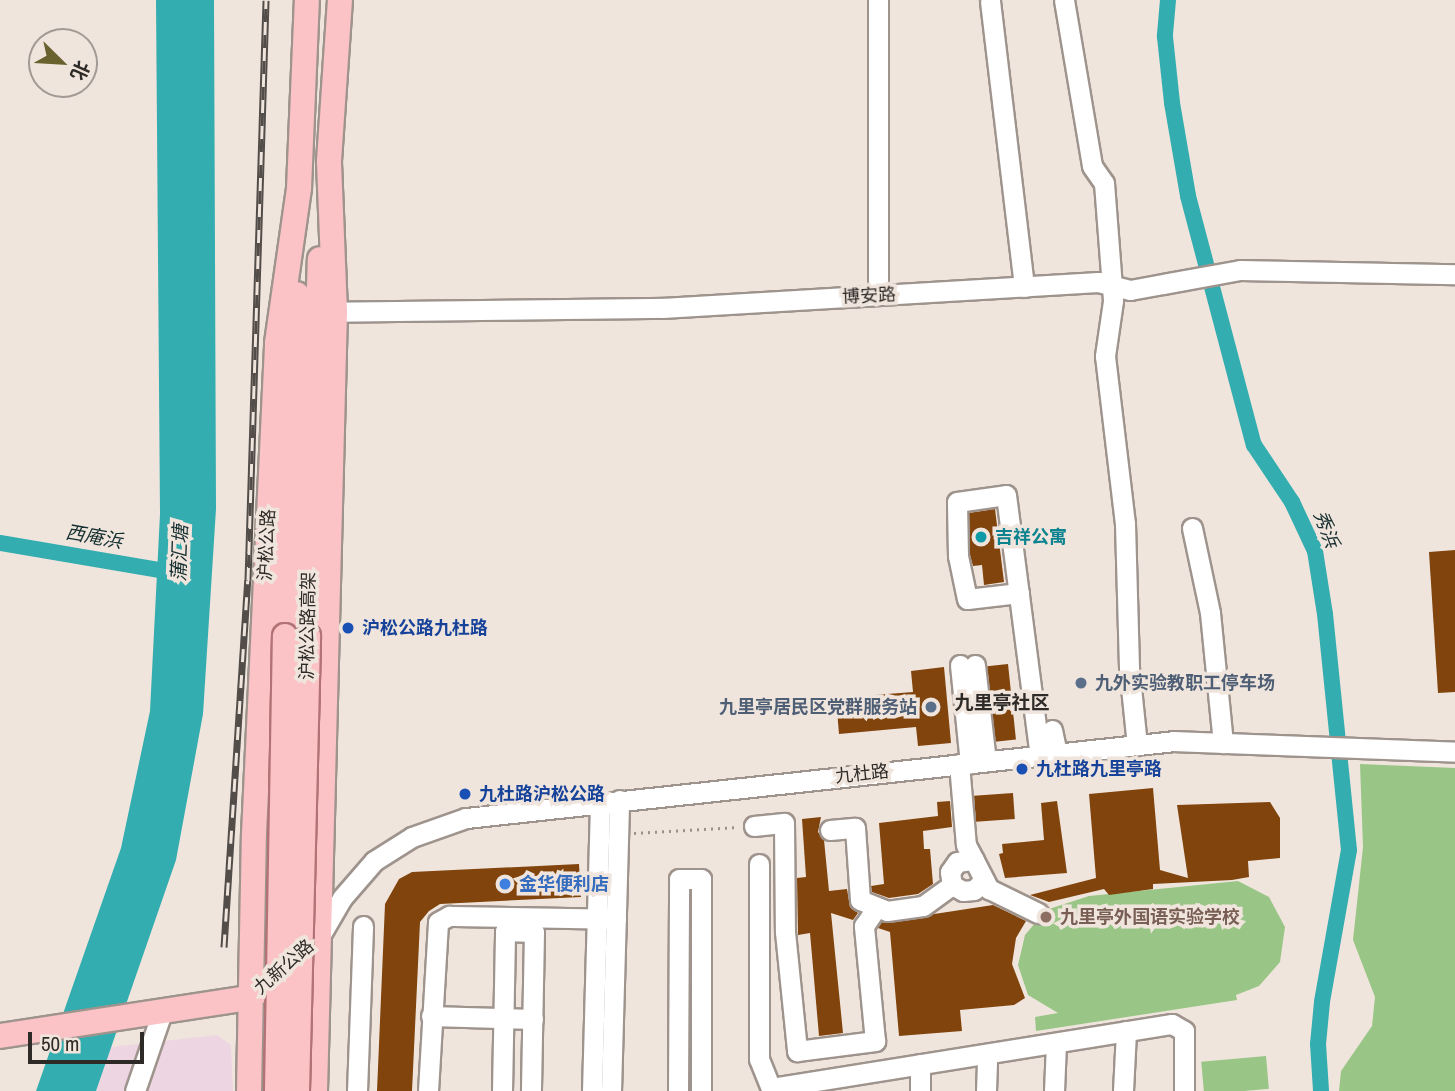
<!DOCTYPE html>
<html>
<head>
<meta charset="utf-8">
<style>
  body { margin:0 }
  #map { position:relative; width:1455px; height:1091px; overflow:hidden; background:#f0e5dd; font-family:"Archivo Narrow","Noto Sans SC",sans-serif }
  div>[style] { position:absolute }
  .commercial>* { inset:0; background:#edd6e2 }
  .green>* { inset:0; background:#99c687; transform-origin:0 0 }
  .water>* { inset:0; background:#33adaf }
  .canal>* { height:16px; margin:-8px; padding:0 8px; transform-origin:8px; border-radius:8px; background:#33adaf }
  .building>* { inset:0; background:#80440c; transform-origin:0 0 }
  .path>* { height:2.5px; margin-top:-1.25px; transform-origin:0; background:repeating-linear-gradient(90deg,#99918b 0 2px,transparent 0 7px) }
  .roads { filter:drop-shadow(2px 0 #9e948d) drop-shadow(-2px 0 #9e948d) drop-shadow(0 2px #9e948d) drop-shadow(0 -2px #9e948d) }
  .minor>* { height:19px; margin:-9.5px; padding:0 9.5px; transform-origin:9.5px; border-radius:9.5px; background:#fff }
  .major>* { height:24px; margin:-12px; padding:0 12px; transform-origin:12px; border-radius:12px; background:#fbc3c6 }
  .rail>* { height:7px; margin-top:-3.5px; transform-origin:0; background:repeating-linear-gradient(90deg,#f0e5dd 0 13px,#524d49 0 26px); box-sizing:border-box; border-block:2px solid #524d49 }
  .bridges { filter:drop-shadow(2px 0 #b27376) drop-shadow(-2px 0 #b27376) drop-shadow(0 2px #b27376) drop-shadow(0 -2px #b27376) }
  .major-bridge>* { height:24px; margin:-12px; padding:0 12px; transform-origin:12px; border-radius:12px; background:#fbc3c6 }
  .dots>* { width:19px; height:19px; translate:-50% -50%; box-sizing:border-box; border:4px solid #f0e5dd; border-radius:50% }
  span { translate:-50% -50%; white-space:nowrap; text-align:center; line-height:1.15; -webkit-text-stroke:7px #f0e5dd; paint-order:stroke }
  .street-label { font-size:18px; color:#2e2a27 }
  .culture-label { font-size:18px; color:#0d838f; font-weight:700 }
  .left { translate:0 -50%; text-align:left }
  .transit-label { font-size:18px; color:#164399; font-weight:700 }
  .service-label { font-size:18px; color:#4e5e75; font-weight:700 }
  .right { translate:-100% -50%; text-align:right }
  .shop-label { font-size:18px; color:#366cbe; font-weight:700 }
  .education-label { font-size:18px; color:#785e54; font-weight:700 }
  .water-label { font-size:19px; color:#152f30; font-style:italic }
  .neighbourhood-label { font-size:19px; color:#2e2a27; font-weight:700 }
  .north { position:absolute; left:28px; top:28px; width:70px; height:70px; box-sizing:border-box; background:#f0e5dd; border:2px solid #a29a94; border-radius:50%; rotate:114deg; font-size:19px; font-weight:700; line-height:28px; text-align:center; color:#2e2a27 }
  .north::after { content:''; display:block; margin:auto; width:24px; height:32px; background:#69612e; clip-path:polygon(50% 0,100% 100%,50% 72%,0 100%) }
  .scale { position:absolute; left:28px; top:1032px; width:116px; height:32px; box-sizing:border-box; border:4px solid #2e2a27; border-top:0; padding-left:9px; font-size:21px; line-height:24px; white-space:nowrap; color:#2e2a27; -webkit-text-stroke:5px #f0e5dd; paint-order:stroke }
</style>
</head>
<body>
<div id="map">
  <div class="commercial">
    <div style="clip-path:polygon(217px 1035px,231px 1045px,233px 1091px,96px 1091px,111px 1047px)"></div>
  </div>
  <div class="green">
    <div style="clip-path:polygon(1360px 764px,1455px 768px,1455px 1091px,1339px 1091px,1341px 1071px,1372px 1026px,1375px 997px,1353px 940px,1363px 847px)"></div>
    <div style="clip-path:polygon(1238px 881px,1269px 897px,1285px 927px,1280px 962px,1259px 986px,1236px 995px,1237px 1000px,1036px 1031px,1035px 1017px,1058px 1013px,1028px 995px,1018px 965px,1025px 935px,1046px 910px,1089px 896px)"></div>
    <div style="left:1266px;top:1056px;width:33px;height:65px;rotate:85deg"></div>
  </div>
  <div class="water">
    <div style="clip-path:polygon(156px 0,214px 0,216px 509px,203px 714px,176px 860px,96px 1091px,36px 1091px,121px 848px,150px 711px,160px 514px)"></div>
  </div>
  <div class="canal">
    <div style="left:1168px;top:0;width:37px;rotate:95deg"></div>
    <div style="left:1165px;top:37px;width:66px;rotate:83.9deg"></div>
    <div style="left:1172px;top:103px;width:94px;rotate:80.2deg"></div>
    <div style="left:1188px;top:196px;width:258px;rotate:75.2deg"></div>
    <div style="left:1254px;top:445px;width:69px;rotate:56.3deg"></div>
    <div style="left:1292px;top:502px;width:54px;rotate:64.9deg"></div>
    <div style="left:1315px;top:551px;width:64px;rotate:81deg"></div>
    <div style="left:1325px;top:614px;width:237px;rotate:84.2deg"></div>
    <div style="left:1349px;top:850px;width:154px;rotate:100.1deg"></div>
    <div style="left:1322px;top:1002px;width:42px;rotate:95.4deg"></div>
    <div style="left:1318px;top:1044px;width:47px;rotate:86.3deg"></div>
    <div style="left:0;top:543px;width:180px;rotate:9.6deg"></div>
  </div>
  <div class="building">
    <div style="clip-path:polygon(995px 509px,1004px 582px,984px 585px,982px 565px,973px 566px,970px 555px,969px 513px)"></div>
    <div style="clip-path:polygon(1455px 550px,1455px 692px,1438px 693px,1429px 552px)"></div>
    <div style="left:1008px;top:664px;width:76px;height:21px;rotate:84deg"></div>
    <div style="clip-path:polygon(944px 667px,951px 743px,918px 746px,916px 727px,839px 734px,836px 698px,913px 692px,911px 671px)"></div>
    <div style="clip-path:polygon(1153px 788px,1160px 870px,1188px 878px,1177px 805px,1270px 802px,1280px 818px,1280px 858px,1248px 861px,1249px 877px,1232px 880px,1153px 884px,1153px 889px,1109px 895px,1104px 889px,1049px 902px,1030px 895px,1096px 878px,1089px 794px)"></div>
    <div style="left:1013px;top:793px;width:26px;height:39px;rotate:86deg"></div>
    <div style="clip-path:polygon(950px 801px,952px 827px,923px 831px,924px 849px,930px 849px,933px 884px,918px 894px,889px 898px,872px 892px,871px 886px,884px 884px,879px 823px,938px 816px,937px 802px)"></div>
    <div style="clip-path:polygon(1057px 801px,1067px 873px,1005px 878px,999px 854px,1003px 853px,1002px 844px,1044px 840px,1041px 803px)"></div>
    <div style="clip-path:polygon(821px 817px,818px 832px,824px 840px,829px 891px,847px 889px,850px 907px,858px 913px,853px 920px,831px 913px,843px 1033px,819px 1036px,810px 933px,798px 935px,797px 878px,806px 877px,802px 819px)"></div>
    <div style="clip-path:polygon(579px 864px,581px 897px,440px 904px,429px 911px,420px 922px,412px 1091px,377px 1091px,385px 904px,399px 879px,412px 872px)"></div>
    <div style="clip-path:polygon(993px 905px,1026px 921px,1016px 938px,1012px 964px,1025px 998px,1014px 1005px,960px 1010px,962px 1031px,899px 1036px,890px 932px,878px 928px,882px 922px)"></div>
  </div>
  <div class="path">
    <div style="left:634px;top:833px;width:105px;rotate:-3.3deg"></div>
  </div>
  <div class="roads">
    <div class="minor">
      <div style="left:878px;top:0;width:295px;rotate:90deg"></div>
      <div style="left:1064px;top:0;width:168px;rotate:80.4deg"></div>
      <div style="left:1092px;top:166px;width:21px;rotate:55deg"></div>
      <div style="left:1104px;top:183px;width:118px;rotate:85.6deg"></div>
      <div style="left:1113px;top:301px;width:56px;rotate:98.3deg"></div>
      <div style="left:1105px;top:356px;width:169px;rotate:83.2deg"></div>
      <div style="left:1125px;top:524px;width:144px;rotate:88.4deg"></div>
      <div style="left:1129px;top:668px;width:78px;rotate:84.1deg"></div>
      <div style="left:990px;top:1px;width:288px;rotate:83.2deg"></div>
      <div style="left:322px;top:312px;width:340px;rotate:-0.7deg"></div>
      <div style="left:662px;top:308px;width:437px;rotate:-3.4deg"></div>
      <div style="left:1098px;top:282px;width:33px;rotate:14deg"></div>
      <div style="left:1130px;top:290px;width:112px;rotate:-10.3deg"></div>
      <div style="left:1240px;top:270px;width:215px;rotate:1.1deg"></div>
      <div style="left:1192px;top:528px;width:87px;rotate:78deg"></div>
      <div style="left:1210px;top:613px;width:131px;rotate:84.3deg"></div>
      <div style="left:1019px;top:593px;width:52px;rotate:173.4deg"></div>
      <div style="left:967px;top:599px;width:44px;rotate:-101.8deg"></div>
      <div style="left:958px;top:556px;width:54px;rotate:-91.1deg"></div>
      <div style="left:957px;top:502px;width:49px;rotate:-8.1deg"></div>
      <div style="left:1006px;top:495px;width:263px;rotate:82.6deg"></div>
      <div style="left:960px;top:665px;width:99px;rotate:84.2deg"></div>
      <div style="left:975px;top:665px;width:97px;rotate:83.5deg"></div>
      <div style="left:1052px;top:730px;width:25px;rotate:78deg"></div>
      <div style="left:959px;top:764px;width:81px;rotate:85.1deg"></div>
      <div style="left:966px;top:845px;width:17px;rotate:62deg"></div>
      <div style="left:754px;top:826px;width:30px;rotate:-6deg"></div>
      <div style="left:784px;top:823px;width:109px;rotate:89.5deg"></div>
      <div style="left:785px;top:932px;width:120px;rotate:84.2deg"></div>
      <div style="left:797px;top:1051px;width:79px;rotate:-7.3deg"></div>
      <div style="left:875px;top:1041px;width:116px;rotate:-95.5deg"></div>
      <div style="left:864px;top:926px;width:23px;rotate:-56deg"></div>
      <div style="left:830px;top:830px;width:25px;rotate:-5deg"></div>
      <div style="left:855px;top:828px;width:72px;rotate:86deg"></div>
      <div style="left:860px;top:900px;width:29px;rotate:22deg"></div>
      <div style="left:887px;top:911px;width:36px;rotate:-8deg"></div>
      <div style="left:923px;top:906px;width:36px;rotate:-36deg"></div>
      <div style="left:759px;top:864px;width:195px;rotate:90deg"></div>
      <div style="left:759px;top:1059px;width:35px;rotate:68deg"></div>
      <div style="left:984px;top:880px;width:14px;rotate:135deg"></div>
      <div style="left:974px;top:890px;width:11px;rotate:175deg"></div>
      <div style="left:963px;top:891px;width:13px;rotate:-151deg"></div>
      <div style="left:952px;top:885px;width:13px;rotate:-99deg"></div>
      <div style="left:950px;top:872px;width:12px;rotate:-55deg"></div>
      <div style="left:957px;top:862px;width:17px;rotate:-7deg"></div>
      <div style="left:974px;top:860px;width:33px;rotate:63deg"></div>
      <div style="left:989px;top:889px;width:55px;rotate:26.1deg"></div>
      <div style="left:320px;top:936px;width:44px;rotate:-59.9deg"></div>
      <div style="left:342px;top:898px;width:49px;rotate:-49.1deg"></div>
      <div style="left:374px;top:861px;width:45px;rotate:-32.3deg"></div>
      <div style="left:412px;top:837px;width:57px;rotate:-19.4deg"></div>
      <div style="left:466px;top:818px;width:713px;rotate:-6.2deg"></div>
      <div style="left:1175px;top:741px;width:280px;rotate:2.2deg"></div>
      <div style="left:431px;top:1016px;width:102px;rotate:1.7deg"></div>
      <div style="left:772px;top:1088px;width:405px;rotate:-9.1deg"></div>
      <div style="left:1172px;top:1024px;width:14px;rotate:30deg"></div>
      <div style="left:1184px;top:1031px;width:60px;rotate:90deg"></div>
      <div style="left:135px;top:1091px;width:83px;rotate:-71.1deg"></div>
      <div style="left:357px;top:1091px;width:165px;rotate:-87.9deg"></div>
      <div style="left:428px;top:1091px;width:169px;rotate:-86.6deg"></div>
      <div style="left:438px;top:922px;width:13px;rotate:-29deg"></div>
      <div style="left:449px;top:916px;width:167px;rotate:1deg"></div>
      <div style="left:502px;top:1091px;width:160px;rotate:-88.9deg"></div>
      <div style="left:505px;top:931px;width:29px;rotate:2deg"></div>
      <div style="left:534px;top:932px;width:159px;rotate:91.1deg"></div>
      <div style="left:592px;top:1091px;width:289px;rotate:-88.4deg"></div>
      <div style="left:611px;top:1091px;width:291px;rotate:-88.4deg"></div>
      <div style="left:678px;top:1091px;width:212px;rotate:-89.7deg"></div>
      <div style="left:679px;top:879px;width:22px"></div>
      <div style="left:701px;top:879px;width:212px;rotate:90deg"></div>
      <div style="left:920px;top:1091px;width:27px;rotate:-90deg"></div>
      <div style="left:986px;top:1091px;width:37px;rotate:-88deg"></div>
      <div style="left:1054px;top:1091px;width:48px;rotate:-87.6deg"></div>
      <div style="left:1123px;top:1091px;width:60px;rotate:-87.1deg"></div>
    </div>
    <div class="major">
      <div style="left:285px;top:636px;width:342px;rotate:-88deg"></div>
      <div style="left:308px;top:636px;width:377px;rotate:-88.2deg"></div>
      <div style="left:0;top:1036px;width:252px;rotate:-8.7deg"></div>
      <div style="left:249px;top:998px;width:14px;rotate:-36deg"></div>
      <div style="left:249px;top:1091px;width:257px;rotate:-88.9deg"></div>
      <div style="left:254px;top:834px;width:492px;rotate:-87.3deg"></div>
      <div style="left:277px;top:343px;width:157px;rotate:-81.9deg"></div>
      <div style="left:299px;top:188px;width:188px;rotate:-87.6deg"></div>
      <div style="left:315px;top:1091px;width:779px;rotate:-88.53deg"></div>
      <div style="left:335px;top:312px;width:151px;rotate:-92.3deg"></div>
      <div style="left:329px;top:161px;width:161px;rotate:-86.1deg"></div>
    </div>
  </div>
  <div class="rail">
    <div style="left:224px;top:947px;width:368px;rotate:-86.3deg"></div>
    <div style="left:248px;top:580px;width:580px;rotate:-88.22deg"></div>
  </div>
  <div class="bridges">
    <div class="major-bridge">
      <div style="left:277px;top:1091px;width:455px;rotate:-89deg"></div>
      <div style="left:297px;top:1091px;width:455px;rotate:-88.6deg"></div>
    </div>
  </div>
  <div class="dots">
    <div style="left:981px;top:537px;background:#0f9aa8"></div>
    <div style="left:348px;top:628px;background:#1a4fb4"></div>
    <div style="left:1081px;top:683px;background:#5c6f8a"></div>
    <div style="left:931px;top:707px;background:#5c6f8a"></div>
    <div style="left:1022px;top:769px;background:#1a4fb4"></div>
    <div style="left:465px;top:794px;background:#1a4fb4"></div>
    <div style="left:505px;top:884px;background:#3f7fe0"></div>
    <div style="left:1046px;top:917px;background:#8d6e63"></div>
  </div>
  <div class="street-label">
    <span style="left:869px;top:296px;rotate:-3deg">博安路</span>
    <span style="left:267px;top:545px;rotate:-87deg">沪松公路</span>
    <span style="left:308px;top:626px;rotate:-89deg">沪松公路高架</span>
    <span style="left:862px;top:774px;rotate:-6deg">九杜路</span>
    <span style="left:284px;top:967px;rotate:-41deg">九新公路</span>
  </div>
  <div class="culture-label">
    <span class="left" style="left:995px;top:537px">吉祥公寓</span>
  </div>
  <div class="transit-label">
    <span class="left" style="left:362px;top:628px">沪松公路九杜路</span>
    <span class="left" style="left:1036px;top:769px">九杜路九里亭路</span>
    <span class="left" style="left:479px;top:794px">九杜路沪松公路</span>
  </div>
  <div class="service-label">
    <span class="left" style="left:1095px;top:683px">九外实验教职工停车场</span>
    <span class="right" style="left:917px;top:707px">九里亭居民区党群服务站</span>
  </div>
  <div class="shop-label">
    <span class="left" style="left:519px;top:884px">金华便利店</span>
  </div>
  <div class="education-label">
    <span class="left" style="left:1060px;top:917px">九里亭外国语实验学校</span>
  </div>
  <div class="water-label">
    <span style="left:1326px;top:529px;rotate:69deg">秀浜</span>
    <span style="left:94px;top:537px;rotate:10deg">西庵浜</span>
    <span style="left:180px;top:553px;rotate:-88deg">蒲汇塘</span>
  </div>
  <div class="neighbourhood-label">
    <span style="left:1002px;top:703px">九里亭社区</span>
  </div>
  <div class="north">北</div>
  <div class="scale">50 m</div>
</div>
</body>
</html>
